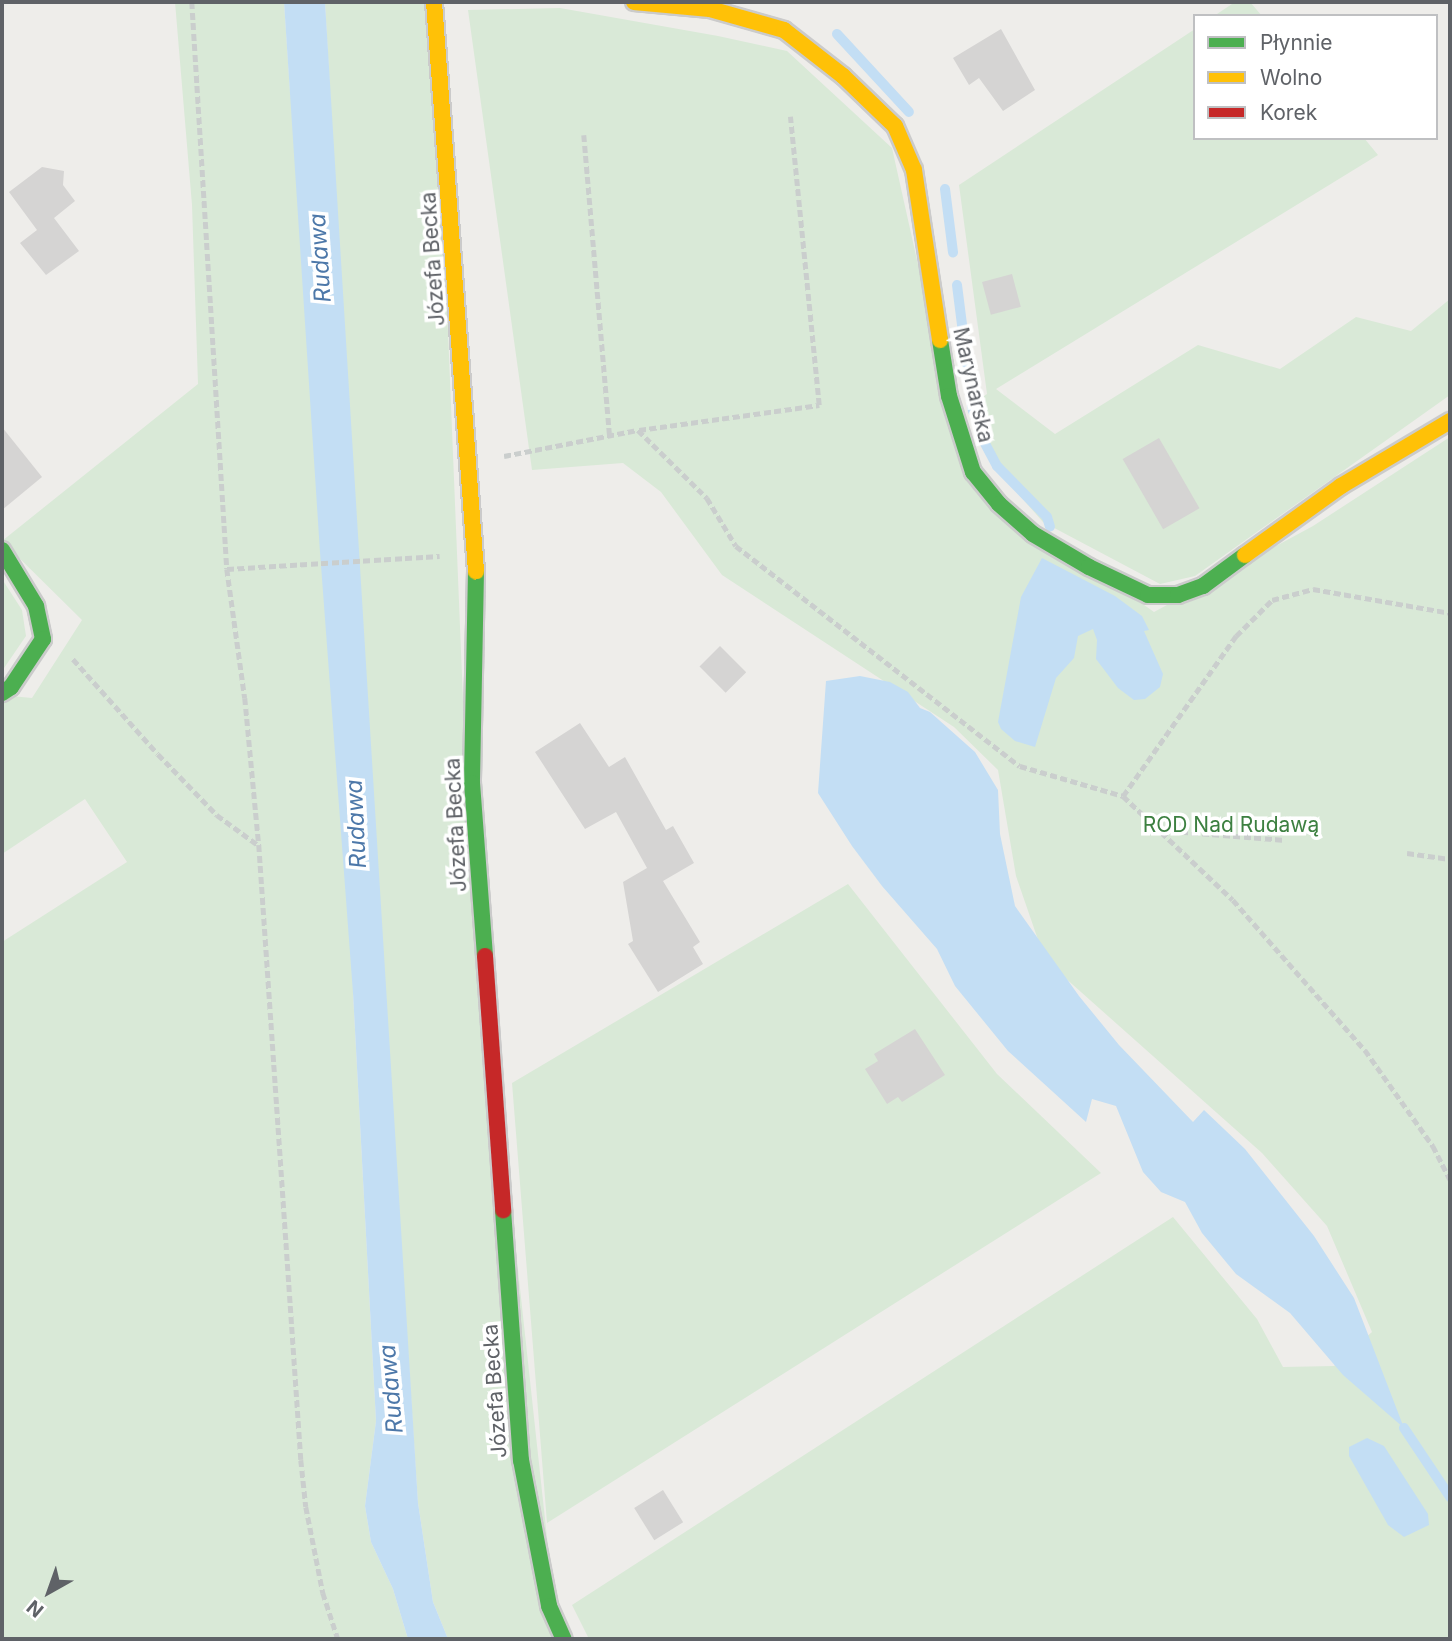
<!DOCTYPE html>
<html>
<head>
<meta charset="utf-8">
<style>
  body { margin:0 }
  #map { position:relative; width:1452px; height:1641px; overflow:hidden; background:#eeedea; font-family:Inter,sans-serif }
  div>[style] { position:absolute }
  .green>* { inset:0; background:#d9e9d7 }
  .water>* { inset:0; background:#c3def4 }
  .stream>* { height:10px; margin:-5px; padding:0 5px; transform-origin:5px; border-radius:5px; background:#c3def4 }
  .building>* { inset:0; background:#d5d4d3; transform-origin:0 0 }
  .path>* { height:4.5px; margin-top:-2.25px; transform-origin:0; background:repeating-linear-gradient(90deg,#cacecd 0 7px,transparent 0 10.5px) }
  .roads { filter:drop-shadow(2px 0 #cbcbcb) drop-shadow(-2px 0 #cbcbcb) drop-shadow(0 2px #cbcbcb) drop-shadow(0 -2px #cbcbcb) }
  .fast>* { height:16px; margin:-8px; padding:0 8px; transform-origin:8px; border-radius:8px; background:#4caf50 }
  .slow>* { height:16px; margin:-8px; padding:0 8px; transform-origin:8px; border-radius:8px; background:#ffc107 }
  .jam>* { height:16px; margin:-8px; padding:0 8px; transform-origin:8px; border-radius:8px; background:#c62828 }
  span { translate:-50% -50%; white-space:nowrap; text-align:center; line-height:1.15; -webkit-text-stroke:7px #fff; paint-order:stroke }
  .street-label { font-size:21px; color:#5f6267 }
  .park-label { font-size:21px; color:#3d8041 }
  .water-label { font-size:23px; color:#4d78a9; font-style:italic }
  .frame { position:absolute; inset:0; border:4px solid #5f6267; pointer-events:none }
  .legend { position:absolute; left:1193px; top:14px; width:245px; height:126px; box-sizing:border-box; background:#fff; border:2px solid #bfc0c2; margin:0; padding:9px 12px; list-style:none; font-size:21px; color:#5f6267 }
  .legend li { display:flex; align-items:center; gap:14px; height:35px }
  .legend b { width:35px; border:2px solid #bfc0c2 }
  .north { position:absolute; left:14px; top:1557px; width:70px; height:70px; -webkit-text-stroke:5px #fff; paint-order:stroke; rotate:220deg; font-size:19px; font-weight:700; line-height:28px; text-align:center; color:#5f6267 }
  .north::after { content:''; display:block; margin:auto; width:24px; height:32px; background:#5f6267; clip-path:polygon(50% 0,100% 100%,50% 72%,0 100%) }
</style>
</head>
<body>
<div id="map">
  <div class="green">
    <div style="clip-path:polygon(175px 2px,284px 2px,290px 92px,331px 110px,325px 2px,426px 2px,443px 208px,467px 799px,558px 1639px,448px 1639px,433px 1602px,418px 1503px,389px 1064px,353px 993px,376px 1421px,365px 1506px,371px 1542px,393px 1589px,408px 1639px,2px 1639px,2px 942px,127px 862px,85px 799px,2px 854px,2px 701px,11px 696px,32px 698px,82px 620px,2px 541px,198px 384px,192px 205px)"></div>
    <div style="clip-path:polygon(1235px 2px,1250px 2px,1262px 16px,1214px 16px)"></div>
    <div style="clip-path:polygon(560px 8px,718px 36px,787px 51px,892px 148px,966px 480px,1154px 612px,1313px 526px,1450px 437px,1450px 1639px,589px 1639px,572px 1605px,1173px 1217px,1257px 1319px,1283px 1367px,1334px 1366px,1372px 1332px,1327px 1226px,1262px 1153px,1045px 960px,1016px 876px,998px 770px,954px 727px,722px 575px,661px 492px,623px 463px,532px 470px,468px 10px)"></div>
    <div style="clip-path:polygon(1195px 29px,1195px 138px,1364px 138px,1378px 155px,996px 389px,1055px 434px,1198px 345px,1280px 369px,1356px 317px,1411px 331px,1450px 299px,1450px 395px,1195px 576px,1160px 584px,1043px 522px,990px 462px,967px 407px,987px 394px,959px 185px)"></div>
    <div style="clip-path:polygon(2px 579px,22px 610px,26px 636px,2px 671px)"></div>
    <div style="clip-path:polygon(848px 884px,997px 1074px,1101px 1173px,547px 1523px,512px 1083px)"></div>
  </div>
  <div class="water">
    <div style="clip-path:polygon(284px 2px,325px 2px,418px 1503px,433px 1602px,448px 1639px,408px 1639px,393px 1589px,371px 1542px,365px 1506px,376px 1421px,353px 993px,320px 552px)"></div>
    <div style="clip-path:polygon(1042px 558px,1115px 596px,1142px 616px,1149px 630px,1144px 631px,1163px 674px,1160px 687px,1145px 699px,1134px 700px,1118px 688px,1096px 659px,1097px 640px,1093px 629px,1078px 636px,1074px 658px,1056px 678px,1035px 747px,1015px 741px,1001px 729px,998px 722px,1021px 597px)"></div>
    <div style="clip-path:polygon(860px 676px,890px 682px,908px 692px,920px 708px,930px 712px,975px 752px,998px 790px,1000px 834px,1015px 906px,1079px 996px,1119px 1045px,1193px 1122px,1204px 1110px,1245px 1149px,1314px 1236px,1354px 1298px,1404px 1428px,1343px 1375px,1290px 1313px,1236px 1274px,1202px 1233px,1185px 1202px,1161px 1192px,1143px 1172px,1116px 1106px,1092px 1099px,1086px 1122px,1008px 1051px,955px 986px,937px 949px,882px 886px,852px 846px,818px 793px,826px 681px)"></div>
    <div style="clip-path:polygon(1367px 1438px,1384px 1446px,1428px 1514px,1429px 1525px,1404px 1537px,1388px 1525px,1349px 1456px,1349px 1447px)"></div>
  </div>
  <div class="stream">
    <div style="left:837px;top:34px;width:106px;rotate:47.3deg"></div>
    <div style="left:945px;top:189px;width:64px;rotate:82.8deg"></div>
    <div style="left:957px;top:285px;width:127px;rotate:82.8deg"></div>
    <div style="left:981px;top:436px;width:34px;rotate:62deg"></div>
    <div style="left:997px;top:466px;width:71px;rotate:45.6deg"></div>
    <div style="left:1047px;top:517px;width:10px;rotate:73deg"></div>
    <div style="left:1404px;top:1428px;width:83px;rotate:56.3deg"></div>
  </div>
  <div class="building">
    <div style="clip-path:polygon(1001px 29px,1035px 90px,1003px 111px,979px 78px,969px 85px,953px 58px)"></div>
    <div style="clip-path:polygon(42px 167px,64px 171px,63px 185px,75px 201px,54px 218px,79px 251px,46px 275px,20px 243px,37px 230px,9px 192px)"></div>
    <div style="left:1012px;top:274px;width:34px;height:31px;rotate:75deg"></div>
    <div style="clip-path:polygon(2px 427px,42px 477px,2px 510px)"></div>
    <div style="left:1159px;top:438px;width:81px;height:42px;rotate:60deg"></div>
    <div style="left:720px;top:646px;width:37px;height:29px;rotate:45deg"></div>
    <div style="clip-path:polygon(580px 723px,609px 767px,625px 757px,666px 830px,673px 826px,694px 863px,663px 881px,700px 942px,693px 947px,703px 964px,658px 992px,628px 944px,633px 941px,623px 882px,647px 868px,616px 812px,585px 829px,535px 752px)"></div>
    <div style="clip-path:polygon(915px 1029px,945px 1075px,902px 1102px,898px 1097px,887px 1104px,865px 1069px,878px 1061px,874px 1054px)"></div>
    <div style="left:663px;top:1490px;width:38px;height:34px;rotate:58deg"></div>
  </div>
  <div class="path">
    <div style="left:192px;top:2px;width:568px;rotate:86.47deg"></div>
    <div style="left:227px;top:569px;width:130px;rotate:82.1deg"></div>
    <div style="left:245px;top:698px;width:148px;rotate:84.6deg"></div>
    <div style="left:259px;top:845px;width:616px;rotate:86.09deg"></div>
    <div style="left:301px;top:1460px;width:47px;rotate:83.9deg"></div>
    <div style="left:306px;top:1507px;width:88px;rotate:78.8deg"></div>
    <div style="left:323px;top:1593px;width:48px;rotate:71.9deg"></div>
    <div style="left:584px;top:135px;width:302px;rotate:85.1deg"></div>
    <div style="left:639px;top:430px;width:182px;rotate:-7.9deg"></div>
    <div style="left:819px;top:405px;width:290px;rotate:-95.7deg"></div>
    <div style="left:504px;top:456px;width:136px;rotate:-11deg"></div>
    <div style="left:638px;top:430px;width:97px;rotate:44.6deg"></div>
    <div style="left:707px;top:498px;width:56px;rotate:58.9deg"></div>
    <div style="left:736px;top:546px;width:359px;rotate:37.8deg"></div>
    <div style="left:1020px;top:766px;width:107px;rotate:16.2deg"></div>
    <div style="left:1123px;top:796px;width:151px;rotate:43.4deg"></div>
    <div style="left:1233px;top:900px;width:200px;rotate:48.7deg"></div>
    <div style="left:1365px;top:1050px;width:118px;rotate:54.7deg"></div>
    <div style="left:1433px;top:1146px;width:38px;rotate:63deg"></div>
    <div style="left:227px;top:569px;width:213px;rotate:-3.5deg"></div>
    <div style="left:73px;top:659px;width:127px;rotate:48.2deg"></div>
    <div style="left:158px;top:754px;width:85px;rotate:46deg"></div>
    <div style="left:217px;top:815px;width:51px;rotate:36.2deg"></div>
    <div style="left:1123px;top:796px;width:196px;rotate:-54.8deg"></div>
    <div style="left:1236px;top:636px;width:51px;rotate:-45deg"></div>
    <div style="left:1272px;top:600px;width:42px;rotate:-15deg"></div>
    <div style="left:1313px;top:589px;width:139px;rotate:9.9deg"></div>
    <div style="left:1160px;top:830px;width:125px;rotate:4.6deg"></div>
    <div style="left:1407px;top:853px;width:43px;rotate:7.9deg"></div>
  </div>
  <div class="roads">
    <div class="fast">
      <div style="left:940px;top:340px;width:57px;rotate:80.9deg"></div>
      <div style="left:949px;top:396px;width:80px;rotate:72.5deg"></div>
      <div style="left:973px;top:472px;width:41px;rotate:50.9deg"></div>
      <div style="left:999px;top:504px;width:45px;rotate:41.4deg"></div>
      <div style="left:1033px;top:534px;width:65px;rotate:30.5deg"></div>
      <div style="left:1089px;top:567px;width:65px;rotate:25.4deg"></div>
      <div style="left:1148px;top:595px;width:30px"></div>
      <div style="left:1178px;top:595px;width:27px;rotate:-20deg"></div>
      <div style="left:1203px;top:586px;width:52px;rotate:-36.4deg"></div>
      <div style="left:2px;top:550px;width:66px;rotate:58.7deg"></div>
      <div style="left:36px;top:606px;width:34px;rotate:78deg"></div>
      <div style="left:43px;top:639px;width:58px;rotate:123.7deg"></div>
      <div style="left:11px;top:687px;width:11px;rotate:146deg"></div>
      <div style="left:476px;top:571px;width:212px;rotate:91.1deg"></div>
      <div style="left:472px;top:783px;width:173px;rotate:85.7deg"></div>
      <div style="left:503px;top:1210px;width:251px;rotate:85.9deg"></div>
      <div style="left:521px;top:1460px;width:149px;rotate:79.1deg"></div>
      <div style="left:549px;top:1606px;width:36px;rotate:66deg"></div>
    </div>
    <div class="slow">
      <div style="left:434px;top:2px;width:571px;rotate:85.78deg"></div>
      <div style="left:634px;top:2px;width:76px;rotate:5.3deg"></div>
      <div style="left:710px;top:9px;width:77px;rotate:15.8deg"></div>
      <div style="left:784px;top:30px;width:75px;rotate:37.9deg"></div>
      <div style="left:843px;top:76px;width:72px;rotate:43.9deg"></div>
      <div style="left:895px;top:126px;width:48px;rotate:66.6deg"></div>
      <div style="left:914px;top:170px;width:172px;rotate:81.3deg"></div>
      <div style="left:1245px;top:555px;width:118px;rotate:-35.7deg"></div>
      <div style="left:1341px;top:486px;width:127px;rotate:-30.8deg"></div>
    </div>
    <div class="jam">
      <div style="left:485px;top:956px;width:255px;rotate:85.9deg"></div>
    </div>
  </div>
  <div class="street-label">
    <span style="left:433px;top:259px;rotate:-94deg">Józefa Becka</span>
    <span style="left:973px;top:385px;rotate:77deg">Marynarska</span>
    <span style="left:456px;top:825px;rotate:-93deg">Józefa Becka</span>
    <span style="left:495px;top:1391px;rotate:-94deg">Józefa Becka</span>
  </div>
  <div class="park-label">
    <span style="left:1231px;top:825px">ROD Nad Rudawą</span>
  </div>
  <div class="water-label">
    <span style="left:320px;top:258px;rotate:-94deg">Rudawa</span>
    <span style="left:356px;top:824px;rotate:-93deg">Rudawa</span>
    <span style="left:391px;top:1389px;rotate:-95deg">Rudawa</span>
  </div>
  <div class="frame"></div>
  <ul class="legend">
  <li><b style="height:9px;background:#4caf50"></b>Płynnie</li>
  <li><b style="height:9px;background:#ffc107"></b>Wolno</li>
  <li><b style="height:9px;background:#c62828"></b>Korek</li>
  </ul>
  <div class="north">N</div>
</div>
</body>
</html>
